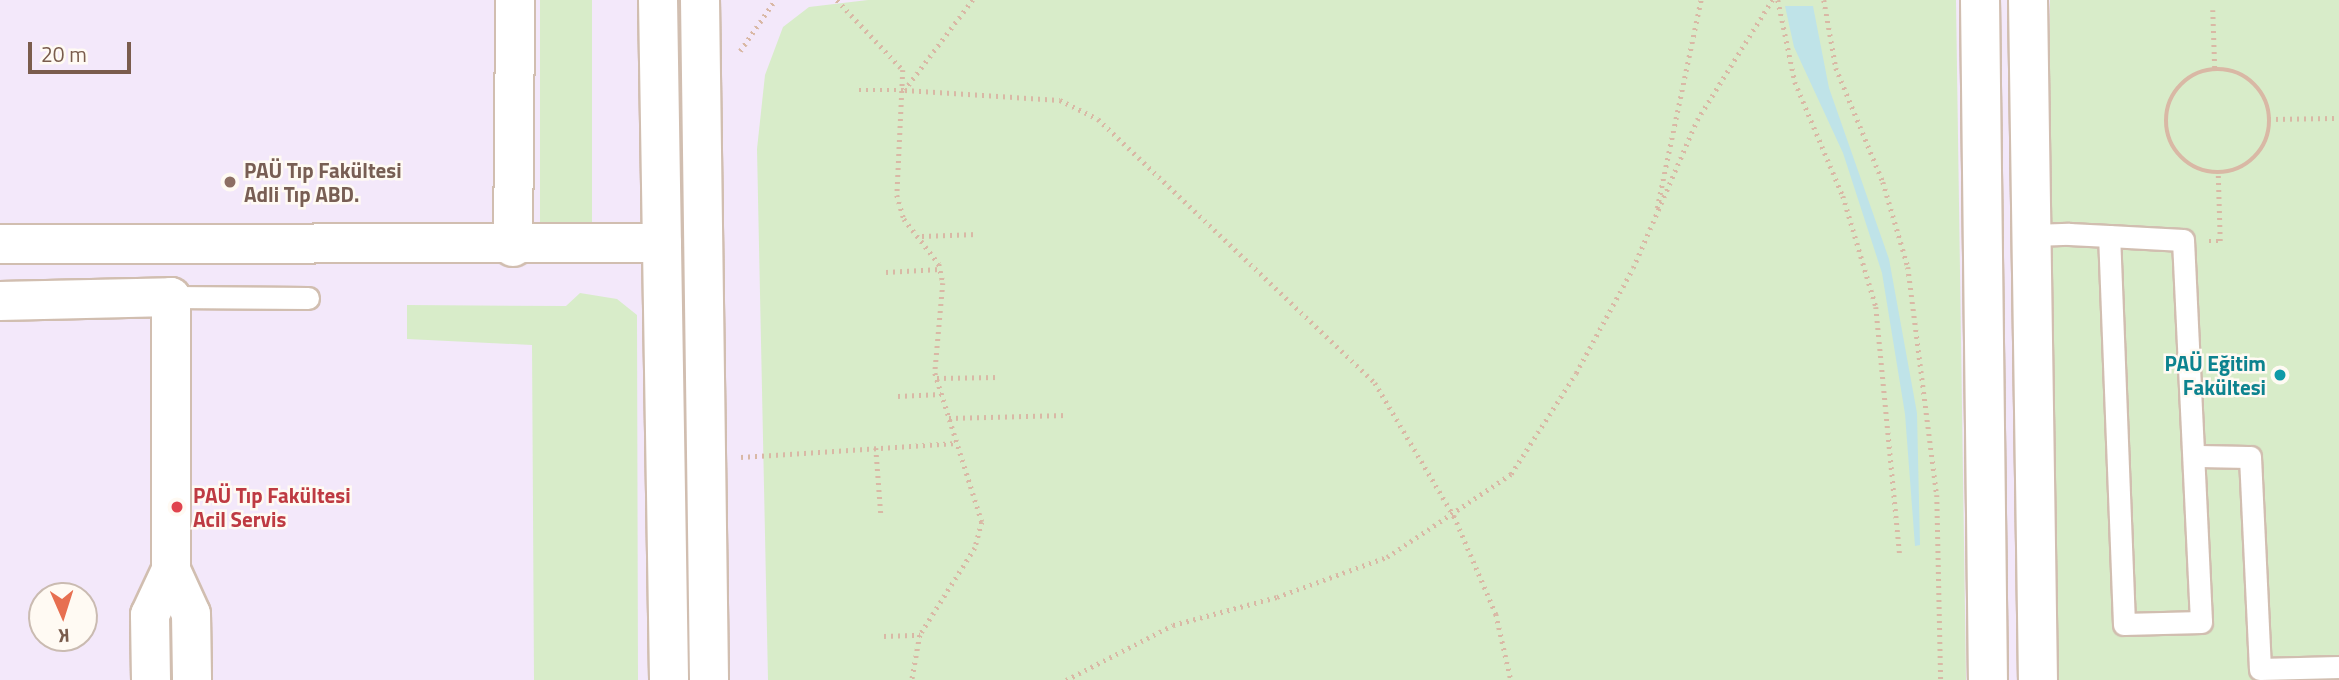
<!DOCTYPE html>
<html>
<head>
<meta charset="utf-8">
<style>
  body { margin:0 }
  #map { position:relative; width:2339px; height:680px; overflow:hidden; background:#fdf6ec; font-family:"Titillium Web",sans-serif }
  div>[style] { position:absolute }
  .education>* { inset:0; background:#f3e8fa }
  .green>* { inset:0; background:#d8ecc9; transform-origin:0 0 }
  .water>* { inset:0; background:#bfe3e8 }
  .path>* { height:4.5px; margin-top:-2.25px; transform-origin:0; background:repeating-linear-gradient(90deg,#d9b8a5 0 2px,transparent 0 7px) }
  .path>.ring { margin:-2.25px; padding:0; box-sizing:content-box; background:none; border:4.5px solid #d9b8a5; border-radius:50% }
  .roads { filter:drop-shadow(2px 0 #d1beb0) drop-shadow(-2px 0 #d1beb0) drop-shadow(0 2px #d1beb0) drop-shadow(0 -2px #d1beb0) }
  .service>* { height:21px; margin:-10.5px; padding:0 10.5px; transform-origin:10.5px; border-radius:10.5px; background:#fff }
  .minor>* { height:38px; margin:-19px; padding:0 19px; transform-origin:19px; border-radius:19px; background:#fff }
  .dots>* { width:19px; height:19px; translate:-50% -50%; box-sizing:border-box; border:4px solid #fffaf3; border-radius:50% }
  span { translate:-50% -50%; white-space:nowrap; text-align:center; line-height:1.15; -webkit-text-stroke:5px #fffaf3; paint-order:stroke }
  .education-label { font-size:21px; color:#785e54; font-weight:700 }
  .left { translate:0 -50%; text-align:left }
  .culture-label { font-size:21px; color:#0d838f; font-weight:700 }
  .right { translate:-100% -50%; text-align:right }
  .health-label { font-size:21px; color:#be3a42; font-weight:700 }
  .north { position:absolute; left:28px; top:582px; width:70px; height:70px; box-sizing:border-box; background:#fffaf3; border:2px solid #cabbb1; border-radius:50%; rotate:177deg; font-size:19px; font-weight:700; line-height:28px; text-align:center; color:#7a5c4d }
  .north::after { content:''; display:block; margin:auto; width:24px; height:32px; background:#e76f51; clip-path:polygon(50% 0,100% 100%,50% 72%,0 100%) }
  .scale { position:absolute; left:28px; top:42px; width:103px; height:32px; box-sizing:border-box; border:4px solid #7a5c4d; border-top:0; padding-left:9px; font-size:21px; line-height:24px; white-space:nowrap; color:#7a5c4d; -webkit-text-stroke:5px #fffaf3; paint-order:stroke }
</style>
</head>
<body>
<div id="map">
  <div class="education">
    <div style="clip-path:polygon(evenodd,0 0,2339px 0,2339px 680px,0 680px,0 0,42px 596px,84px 596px,84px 638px,42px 638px,42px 596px)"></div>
  </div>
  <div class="green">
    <div style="left:540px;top:0;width:52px;height:224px"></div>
    <div style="clip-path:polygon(868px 0,1956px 0,1966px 680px,768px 680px,757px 149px,765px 75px,783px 27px,809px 7px)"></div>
    <div style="left:2050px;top:0;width:289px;height:680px"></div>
    <div style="clip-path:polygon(580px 293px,617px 299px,637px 315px,638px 680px,534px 680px,532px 345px,407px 339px,407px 305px,566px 306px)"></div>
  </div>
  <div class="water">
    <div style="clip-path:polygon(1785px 6px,1813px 6px,1829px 88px,1889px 259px,1917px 413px,1920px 545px,1915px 546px,1905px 414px,1882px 273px,1843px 153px,1794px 47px)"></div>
  </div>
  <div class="path">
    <div style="left:837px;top:0;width:96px;rotate:46.7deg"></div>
    <div style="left:903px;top:70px;width:125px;rotate:92.7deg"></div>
    <div style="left:897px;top:195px;width:25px;rotate:74deg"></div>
    <div style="left:904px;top:219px;width:57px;rotate:52.1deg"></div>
    <div style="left:939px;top:264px;width:19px;rotate:78deg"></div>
    <div style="left:943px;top:283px;width:90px;rotate:95.1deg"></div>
    <div style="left:935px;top:373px;width:156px;rotate:72.5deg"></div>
    <div style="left:982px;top:522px;width:27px;rotate:105deg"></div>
    <div style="left:975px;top:548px;width:103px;rotate:122.3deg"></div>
    <div style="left:920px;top:635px;width:46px;rotate:100.1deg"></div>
    <div style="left:973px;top:0;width:113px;rotate:127.1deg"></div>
    <div style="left:905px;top:90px;width:155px;rotate:3.7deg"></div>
    <div style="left:1060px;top:100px;width:42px;rotate:26.6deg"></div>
    <div style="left:1098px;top:119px;width:383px;rotate:43.6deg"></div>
    <div style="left:1375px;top:383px;width:155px;rotate:59.3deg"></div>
    <div style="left:1454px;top:516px;width:107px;rotate:66.8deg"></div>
    <div style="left:1496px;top:614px;width:68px;rotate:77.2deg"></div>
    <div style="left:1778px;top:0;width:84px;rotate:78.3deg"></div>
    <div style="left:1795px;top:82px;width:124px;rotate:67.2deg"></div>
    <div style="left:1843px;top:196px;width:116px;rotate:73.4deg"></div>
    <div style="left:1876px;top:307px;width:249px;rotate:84.5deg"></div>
    <div style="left:1824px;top:0;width:69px;rotate:80deg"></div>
    <div style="left:1836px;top:68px;width:123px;rotate:67.6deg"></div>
    <div style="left:1883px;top:182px;width:89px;rotate:73.6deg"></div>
    <div style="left:1908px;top:267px;width:230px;rotate:82.8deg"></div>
    <div style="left:1937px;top:495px;width:185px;rotate:88.8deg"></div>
    <div style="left:2213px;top:10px;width:59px;rotate:88.1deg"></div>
    <div style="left:740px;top:51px;width:62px;rotate:-55.5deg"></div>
    <div class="ring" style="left:2166px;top:69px;width:99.5px;height:99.5px"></div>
    <div style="left:859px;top:90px;width:46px"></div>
    <div style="left:2269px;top:119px;width:65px;rotate:-0.9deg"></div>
    <div style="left:1657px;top:208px;width:213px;rotate:-78.1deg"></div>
    <div style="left:922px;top:236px;width:55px;rotate:-2.1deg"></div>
    <div style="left:2209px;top:241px;width:11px"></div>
    <div style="left:2220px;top:241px;width:68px;rotate:-91.7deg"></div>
    <div style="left:886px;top:272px;width:54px;rotate:-3.2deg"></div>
    <div style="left:937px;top:378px;width:62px;rotate:-0.9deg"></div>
    <div style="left:898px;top:396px;width:43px;rotate:-2.7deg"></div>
    <div style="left:949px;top:418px;width:118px;rotate:-1.5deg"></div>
    <div style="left:876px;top:448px;width:66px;rotate:85.7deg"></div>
    <div style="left:741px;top:457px;width:216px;rotate:-3.7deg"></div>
    <div style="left:884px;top:636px;width:36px;rotate:-2deg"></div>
    <div style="left:1066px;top:680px;width:120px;rotate:-27.2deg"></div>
    <div style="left:1173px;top:625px;width:108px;rotate:-15.1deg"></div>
    <div style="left:1277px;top:597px;width:117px;rotate:-20deg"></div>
    <div style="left:1387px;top:557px;width:149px;rotate:-33.8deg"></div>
    <div style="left:1511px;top:474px;width:120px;rotate:-57.2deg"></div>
    <div style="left:1576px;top:373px;width:119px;rotate:-61.5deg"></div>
    <div style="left:1633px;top:268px;width:161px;rotate:-66.6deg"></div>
    <div style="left:1697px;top:120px;width:142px;rotate:-58deg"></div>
  </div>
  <div class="roads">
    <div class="service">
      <div style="left:2033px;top:235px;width:36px;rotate:-2deg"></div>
      <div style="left:2069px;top:234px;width:40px;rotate:2.9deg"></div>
      <div style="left:2109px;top:236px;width:74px;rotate:3.1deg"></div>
      <div style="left:2183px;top:240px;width:382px;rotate:87.3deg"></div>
      <div style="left:2201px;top:622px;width:77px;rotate:178.5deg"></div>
      <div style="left:2124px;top:624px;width:388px;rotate:-92.2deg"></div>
      <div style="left:171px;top:297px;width:137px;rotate:0.4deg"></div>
      <div style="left:2197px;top:456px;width:53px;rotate:1.1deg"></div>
      <div style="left:2250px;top:457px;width:212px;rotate:87.3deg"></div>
      <div style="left:2260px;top:669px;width:79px;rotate:-1.5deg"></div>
    </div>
    <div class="minor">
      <div style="left:658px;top:0;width:680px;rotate:89.07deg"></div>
      <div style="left:700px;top:0;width:680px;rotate:89.24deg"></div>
      <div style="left:1980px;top:0;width:680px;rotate:89.33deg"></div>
      <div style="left:2028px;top:0;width:680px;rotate:89.16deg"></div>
      <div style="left:0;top:244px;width:662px;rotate:-0.09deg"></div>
      <div style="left:513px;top:247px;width:247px;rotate:-89.5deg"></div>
      <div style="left:0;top:301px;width:171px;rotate:-1.3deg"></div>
      <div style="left:171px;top:297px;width:273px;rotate:90deg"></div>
      <div style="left:171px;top:570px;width:48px;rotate:65.6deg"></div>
      <div style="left:191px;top:614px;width:66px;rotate:89.1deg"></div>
      <div style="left:151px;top:680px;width:65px;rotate:-90.9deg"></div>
      <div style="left:150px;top:615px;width:50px;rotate:-65deg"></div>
    </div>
  </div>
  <div class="dots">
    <div style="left:230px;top:182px;background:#8d6e63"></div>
    <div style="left:2280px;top:375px;background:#0f9aa8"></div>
    <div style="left:177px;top:507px;background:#e0444e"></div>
  </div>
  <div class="education-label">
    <span class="left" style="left:244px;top:182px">PAÜ Tıp Fakültesi<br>Adli Tıp ABD.</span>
  </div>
  <div class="culture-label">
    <span class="right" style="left:2266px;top:375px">PAÜ Eğitim<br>Fakültesi</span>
  </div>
  <div class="health-label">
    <span class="left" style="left:193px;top:507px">PAÜ Tıp Fakültesi<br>Acil Servis</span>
  </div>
  <div class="north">K</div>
  <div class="scale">20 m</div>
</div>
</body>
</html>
